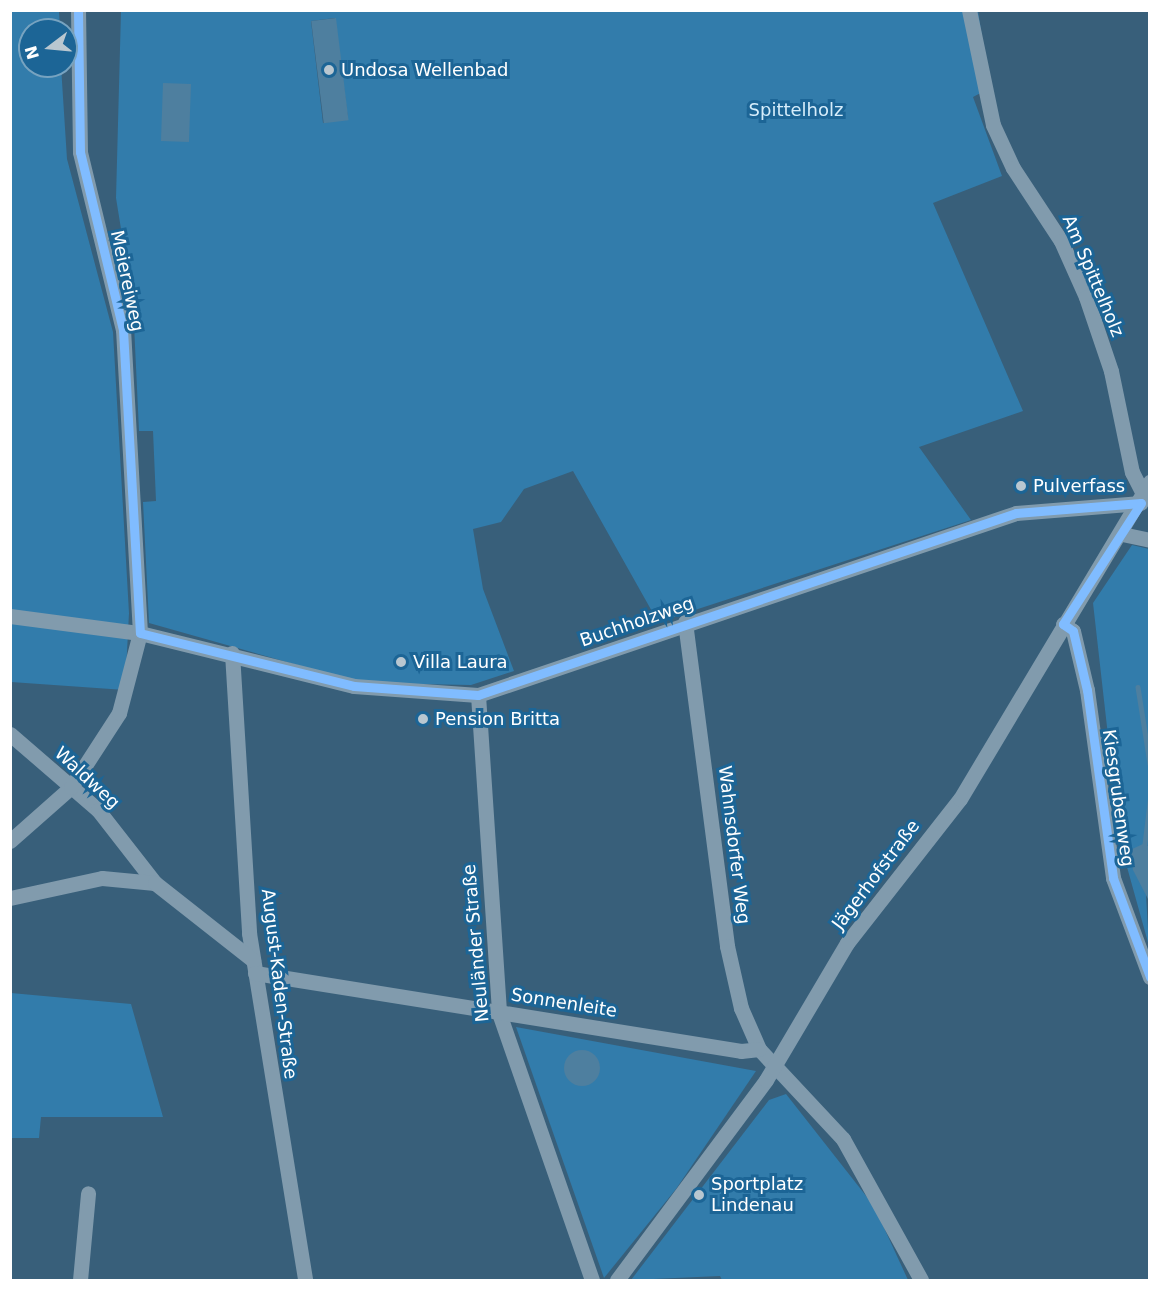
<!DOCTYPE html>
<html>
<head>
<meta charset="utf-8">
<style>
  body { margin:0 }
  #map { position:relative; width:1160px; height:1291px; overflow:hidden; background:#385f7a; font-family:"DejaVu Sans",sans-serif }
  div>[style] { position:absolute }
  .green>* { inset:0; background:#327cab }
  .water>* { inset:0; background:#4e7f9f; transform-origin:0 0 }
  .round { border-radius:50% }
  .stream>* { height:4.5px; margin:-2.25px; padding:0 2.25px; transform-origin:2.25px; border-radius:2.25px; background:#4e7f9f }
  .minor>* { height:15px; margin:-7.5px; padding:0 7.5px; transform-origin:7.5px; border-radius:7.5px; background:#819bad }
  .cycleway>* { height:9px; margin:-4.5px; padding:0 4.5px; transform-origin:4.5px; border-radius:4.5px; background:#80bcff }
  .dots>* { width:16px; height:16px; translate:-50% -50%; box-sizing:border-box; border:3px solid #1c6596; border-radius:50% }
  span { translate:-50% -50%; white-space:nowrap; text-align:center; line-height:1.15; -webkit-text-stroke:6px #1c6596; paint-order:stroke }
  .poi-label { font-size:18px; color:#fff }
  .left { translate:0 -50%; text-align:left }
  .park-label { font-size:18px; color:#d6edfb }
  .street-label { font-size:18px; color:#fff }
  .frame { position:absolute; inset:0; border:12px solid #fff; pointer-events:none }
  .north { position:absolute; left:18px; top:18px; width:60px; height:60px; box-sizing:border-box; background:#1c6596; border:2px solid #77a3c0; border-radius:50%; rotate:254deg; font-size:16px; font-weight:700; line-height:24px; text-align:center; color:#fff }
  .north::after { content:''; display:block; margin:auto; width:21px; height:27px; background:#b9c7d0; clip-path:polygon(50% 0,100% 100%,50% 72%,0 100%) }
</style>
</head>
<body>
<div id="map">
  <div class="green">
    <div style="clip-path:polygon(10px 11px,59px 11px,60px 30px,30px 30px,30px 66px,61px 66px,67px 159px,113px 332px,129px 613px,125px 690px,11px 682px)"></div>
    <div style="clip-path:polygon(evenodd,121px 11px,978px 11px,990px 88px,973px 97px,1002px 176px,933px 203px,1023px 411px,919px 447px,971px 520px,658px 622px,573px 471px,524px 489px,501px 522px,473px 529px,483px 589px,514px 671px,471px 685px,361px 683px,149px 623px,143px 502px,156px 501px,153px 431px,139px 431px,133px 303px,116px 198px,121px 11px,335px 18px,348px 119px,323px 123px,311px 21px,335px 18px)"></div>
    <div style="clip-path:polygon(1132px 545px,1149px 549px,1149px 846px,1143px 844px,1149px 946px,1120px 842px,1093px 603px)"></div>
    <div style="clip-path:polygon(11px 993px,131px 1004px,163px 1117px,41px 1117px,39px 1138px,11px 1138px)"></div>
    <div style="clip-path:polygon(516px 1027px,756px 1071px,676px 1189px,604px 1278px)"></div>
    <div style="clip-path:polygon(786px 1094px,874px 1206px,908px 1280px,722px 1280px,720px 1276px,631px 1280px,769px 1100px)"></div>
  </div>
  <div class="water">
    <div style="left:336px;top:18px;width:103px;height:25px;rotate:83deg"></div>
    <div style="left:163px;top:83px;width:28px;height:58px;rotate:2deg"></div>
    <div style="clip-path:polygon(1143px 844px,1149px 846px,1148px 899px,1133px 870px,1130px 850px)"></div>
    <div class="round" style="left:564px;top:1050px;width:36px;height:36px"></div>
  </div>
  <div class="stream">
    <div style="left:1138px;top:687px;width:78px;rotate:81.1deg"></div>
    <div style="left:1144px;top:848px;width:49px;rotate:-83deg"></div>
  </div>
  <div class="minor">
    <div style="left:969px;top:10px;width:117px;rotate:78.2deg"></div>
    <div style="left:993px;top:125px;width:47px;rotate:65.1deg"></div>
    <div style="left:1013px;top:168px;width:87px;rotate:56.7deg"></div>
    <div style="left:1061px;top:241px;width:61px;rotate:65.9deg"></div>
    <div style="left:1086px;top:297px;width:78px;rotate:71.3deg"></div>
    <div style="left:1111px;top:371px;width:103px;rotate:78.3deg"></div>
    <div style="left:1132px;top:472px;width:27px;rotate:63deg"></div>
    <div style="left:1122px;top:534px;width:29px;rotate:12deg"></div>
    <div style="left:10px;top:616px;width:131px;rotate:7.5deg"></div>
    <div style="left:140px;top:633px;width:220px;rotate:13.9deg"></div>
    <div style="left:354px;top:686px;width:124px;rotate:4.2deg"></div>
    <div style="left:478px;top:695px;width:568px;rotate:-18.69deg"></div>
    <div style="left:1016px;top:513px;width:125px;rotate:-4.6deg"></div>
    <div style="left:685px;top:622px;width:327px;rotate:82.6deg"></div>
    <div style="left:727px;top:946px;width:64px;rotate:77.3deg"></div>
    <div style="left:741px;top:1008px;width:45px;rotate:66.3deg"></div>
    <div style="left:759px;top:1049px;width:123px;rotate:47deg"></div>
    <div style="left:843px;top:1139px;width:161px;rotate:61deg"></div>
    <div style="left:1063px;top:624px;width:12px;rotate:35deg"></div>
    <div style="left:1073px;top:631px;width:61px;rotate:76.7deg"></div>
    <div style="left:1087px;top:690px;width:190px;rotate:82.1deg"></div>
    <div style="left:1113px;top:878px;width:106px;rotate:69.5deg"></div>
    <div style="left:232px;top:653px;width:281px;rotate:86.5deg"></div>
    <div style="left:249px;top:933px;width:351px;rotate:80.8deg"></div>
    <div style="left:478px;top:695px;width:319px;rotate:86.2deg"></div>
    <div style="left:499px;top:1013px;width:283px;rotate:70.8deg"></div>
    <div style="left:10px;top:734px;width:116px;rotate:40.8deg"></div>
    <div style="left:98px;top:810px;width:93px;rotate:52deg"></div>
    <div style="left:10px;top:841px;width:81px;rotate:-41.5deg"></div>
    <div style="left:71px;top:787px;width:88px;rotate:-57deg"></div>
    <div style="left:119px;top:713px;width:83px;rotate:-75.3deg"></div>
    <div style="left:140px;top:633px;width:303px;rotate:-93.2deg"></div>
    <div style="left:123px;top:330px;width:183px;rotate:-103.6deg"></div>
    <div style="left:80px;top:152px;width:142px;rotate:-90.8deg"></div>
    <div style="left:10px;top:898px;width:94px;rotate:-12.3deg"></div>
    <div style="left:102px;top:878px;width:53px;rotate:5.4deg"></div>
    <div style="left:155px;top:883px;width:125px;rotate:38.2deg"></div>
    <div style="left:255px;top:973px;width:492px;rotate:9.1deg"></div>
    <div style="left:741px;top:1051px;width:18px;rotate:-6deg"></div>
    <div style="left:80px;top:1280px;width:87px;rotate:-84.7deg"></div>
    <div style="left:617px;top:1280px;width:249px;rotate:-53.3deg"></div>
    <div style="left:766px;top:1080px;width:159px;rotate:-59.4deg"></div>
    <div style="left:847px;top:943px;width:183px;rotate:-51.9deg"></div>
    <div style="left:960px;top:799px;width:370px;rotate:-59.1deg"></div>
  </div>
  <div class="cycleway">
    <div style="left:78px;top:10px;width:142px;rotate:89.2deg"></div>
    <div style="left:80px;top:152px;width:183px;rotate:76.4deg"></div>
    <div style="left:123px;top:330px;width:303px;rotate:86.8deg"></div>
    <div style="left:140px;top:633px;width:220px;rotate:13.9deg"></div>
    <div style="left:354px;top:686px;width:124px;rotate:4.2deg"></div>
    <div style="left:478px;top:695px;width:568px;rotate:-18.69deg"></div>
    <div style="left:1016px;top:513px;width:125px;rotate:-4.6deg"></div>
    <div style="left:1141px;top:503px;width:144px;rotate:122.8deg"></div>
    <div style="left:1063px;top:624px;width:12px;rotate:35deg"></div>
    <div style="left:1073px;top:631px;width:61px;rotate:76.7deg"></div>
    <div style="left:1087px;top:690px;width:190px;rotate:82.1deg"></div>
    <div style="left:1113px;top:878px;width:106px;rotate:69.5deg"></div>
  </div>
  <div class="dots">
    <div style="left:329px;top:70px;background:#b9c7d0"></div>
    <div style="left:1021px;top:486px;background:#b9c7d0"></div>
    <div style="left:401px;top:662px;background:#b9c7d0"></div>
    <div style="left:423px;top:719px;background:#b9c7d0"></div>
    <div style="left:699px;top:1195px;background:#b9c7d0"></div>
  </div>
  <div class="poi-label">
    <span class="left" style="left:341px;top:70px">Undosa Wellenbad</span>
    <span class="left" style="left:1033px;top:486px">Pulverfass</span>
    <span class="left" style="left:413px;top:662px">Villa Laura</span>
    <span class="left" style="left:435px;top:719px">Pension Britta</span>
    <span class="left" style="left:711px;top:1195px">Sportplatz<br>Lindenau</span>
  </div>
  <div class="park-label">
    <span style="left:796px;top:110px">Spittelholz</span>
  </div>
  <div class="street-label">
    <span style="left:1093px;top:276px;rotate:67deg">Am Spittelholz</span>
    <span style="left:127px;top:281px;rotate:78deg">Meiereiweg</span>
    <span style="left:637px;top:622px;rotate:-19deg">Buchholzweg</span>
    <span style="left:87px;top:778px;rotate:43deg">Waldweg</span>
    <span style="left:1118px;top:798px;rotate:82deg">Kiesgrubenweg</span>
    <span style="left:734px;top:845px;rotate:83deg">Wahnsdorfer Weg</span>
    <span style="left:876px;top:875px;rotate:-53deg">Jägerhofstraße</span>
    <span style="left:476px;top:943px;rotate:-95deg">Neuländer Straße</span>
    <span style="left:279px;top:984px;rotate:83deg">August-Kaden-Straße</span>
    <span style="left:564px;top:1003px;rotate:9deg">Sonnenleite</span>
  </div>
  <div class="frame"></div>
  <div class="north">N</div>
</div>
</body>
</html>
